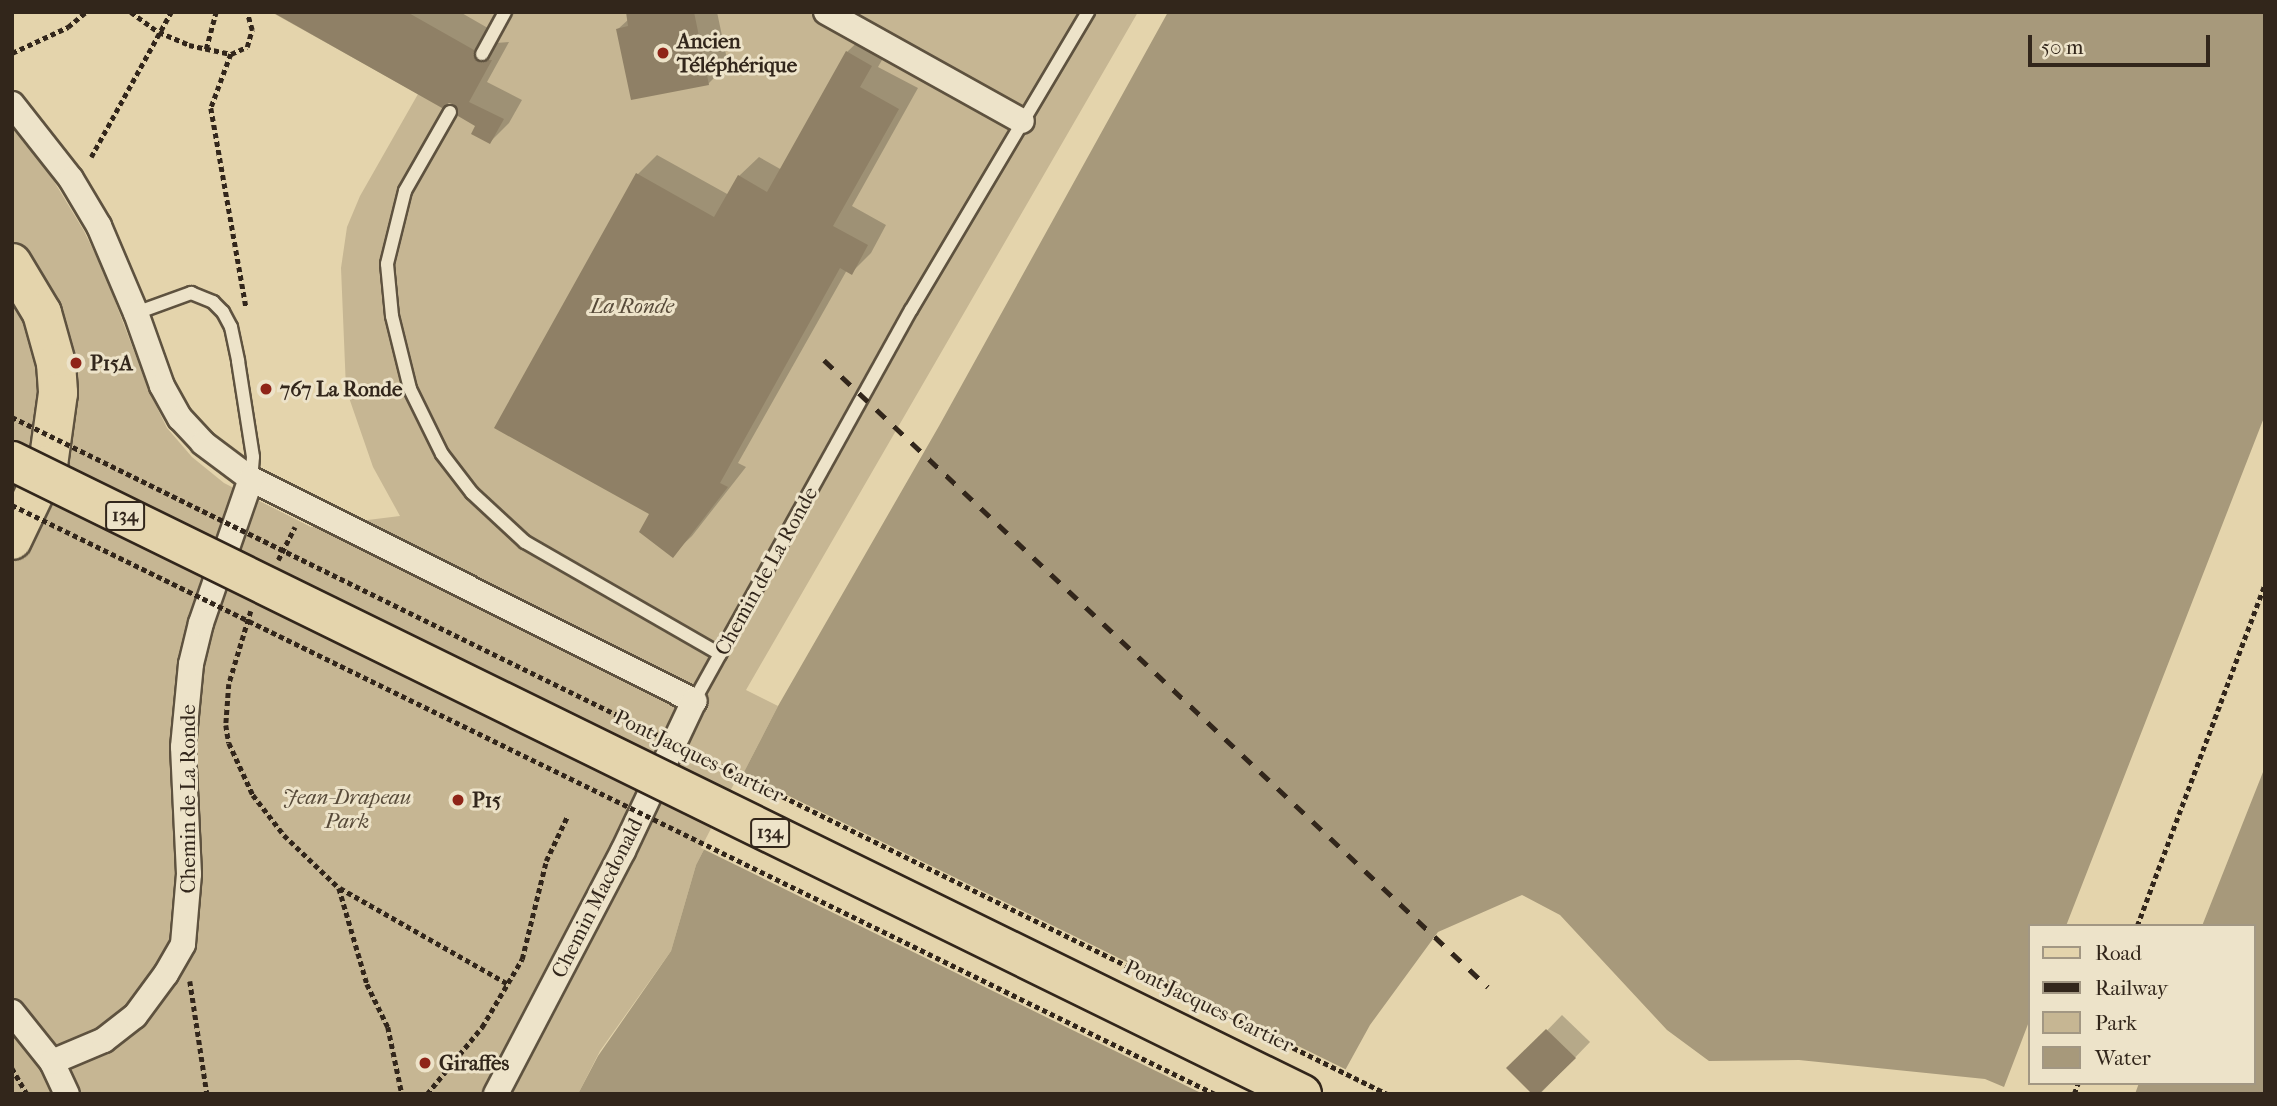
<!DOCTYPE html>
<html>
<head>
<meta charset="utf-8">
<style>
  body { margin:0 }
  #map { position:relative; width:2277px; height:1106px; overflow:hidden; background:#e4d4ac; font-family:"IM FELL French Canon",serif }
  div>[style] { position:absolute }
  .green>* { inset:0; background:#c6b693 }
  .water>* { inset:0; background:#a7997b }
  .pier>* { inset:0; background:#e4d4ac }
  .shadow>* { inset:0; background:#0003; transform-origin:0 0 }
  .building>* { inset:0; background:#8f8066 }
  .path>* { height:4.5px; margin-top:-2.25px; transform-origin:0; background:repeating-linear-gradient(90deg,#32261b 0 5px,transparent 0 8.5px) }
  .roads { filter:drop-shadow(2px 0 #5e523f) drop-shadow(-2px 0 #5e523f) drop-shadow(0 2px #5e523f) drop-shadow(0 -2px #5e523f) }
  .lane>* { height:12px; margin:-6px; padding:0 6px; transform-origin:6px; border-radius:6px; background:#ede3c9 }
  .street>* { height:24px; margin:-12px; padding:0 12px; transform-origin:12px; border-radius:12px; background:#ede3c9 }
  .primary>* { height:38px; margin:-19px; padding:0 19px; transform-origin:19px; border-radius:19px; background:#e4d4ac }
  .rail>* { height:5px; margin-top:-2.5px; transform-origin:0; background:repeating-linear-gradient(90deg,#32261b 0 12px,transparent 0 24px) }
  .path-bridge>* { height:4.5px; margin-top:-2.25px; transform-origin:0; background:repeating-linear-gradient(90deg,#32261b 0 5px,transparent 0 8.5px) }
  .bridges { filter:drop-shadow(2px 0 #32261b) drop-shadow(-2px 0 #32261b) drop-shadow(0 2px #32261b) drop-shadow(0 -2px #32261b) }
  .primary-bridge>* { height:38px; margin:-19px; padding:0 19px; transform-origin:19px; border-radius:19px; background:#e4d4ac }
  .dots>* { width:19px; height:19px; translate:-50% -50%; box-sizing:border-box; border:4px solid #ede3c9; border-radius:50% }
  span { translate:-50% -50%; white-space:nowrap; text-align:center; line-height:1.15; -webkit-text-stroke:6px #ede3c9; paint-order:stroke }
  .shield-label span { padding:2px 5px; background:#ede3c9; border:2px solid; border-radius:5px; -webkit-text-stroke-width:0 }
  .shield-label { font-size:19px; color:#32261b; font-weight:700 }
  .poi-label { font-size:21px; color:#32261b; font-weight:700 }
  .left { translate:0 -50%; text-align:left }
  .park-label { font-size:21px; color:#574a39; font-style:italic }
  .street-label { font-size:21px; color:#32261b }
  .frame { position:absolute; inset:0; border:14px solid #32261b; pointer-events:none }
  .legend { position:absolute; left:2028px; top:924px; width:228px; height:161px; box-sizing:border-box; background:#ede3c9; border:2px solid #a29783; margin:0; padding:9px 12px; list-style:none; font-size:21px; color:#32261b }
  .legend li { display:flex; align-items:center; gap:14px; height:35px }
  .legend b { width:35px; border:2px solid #a29783 }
  .scale { position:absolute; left:2028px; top:35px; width:182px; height:32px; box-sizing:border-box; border:4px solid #32261b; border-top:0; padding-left:9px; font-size:21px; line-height:24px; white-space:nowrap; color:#32261b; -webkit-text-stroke:5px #ede3c9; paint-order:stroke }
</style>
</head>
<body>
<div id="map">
  <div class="green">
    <div style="clip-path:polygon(271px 12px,1138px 12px,746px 690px,778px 706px,696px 865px,671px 951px,600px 1051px,578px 1094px,12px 1094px,12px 127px,52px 178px,84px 231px,104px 272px,149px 391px,167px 428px,192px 457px,224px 483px,311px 527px,400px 516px,373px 467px,346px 389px,341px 268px,347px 227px,360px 196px,418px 94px)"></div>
  </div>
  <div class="water">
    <div style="clip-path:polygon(1168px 12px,2265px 12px,2265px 415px,2066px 926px,2030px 926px,2030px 1019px,2004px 1087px,1985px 1079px,1799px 1060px,1709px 1061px,1667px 1030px,1560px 915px,1522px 895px,1438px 932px,1370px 1025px,1332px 1094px,578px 1094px,598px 1056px,671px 951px,696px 865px,778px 706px,939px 426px)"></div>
    <div style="clip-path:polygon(2265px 767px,2265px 1094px,2135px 1094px,2139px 1083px,2254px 1083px,2254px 926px,2202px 926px)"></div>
  </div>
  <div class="pier">
    <div style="clip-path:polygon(740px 772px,1349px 1071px,1336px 1094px,1203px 1094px,701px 848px)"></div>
  </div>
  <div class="shadow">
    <div style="clip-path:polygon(276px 12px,460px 12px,493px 31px,496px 43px,509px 42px,487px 82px,522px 100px,509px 123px,490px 142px,456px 103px)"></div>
    <div style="clip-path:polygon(627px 12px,717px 12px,728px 64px,708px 84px,618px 29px,629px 19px)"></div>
    <div style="clip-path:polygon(867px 33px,890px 46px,878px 67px,918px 88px,852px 206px,886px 225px,871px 253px,851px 273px,847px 270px,738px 463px,746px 467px,692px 536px,672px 555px,651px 513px,637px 175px,657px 155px,729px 195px,739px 176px,759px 157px,782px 170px,847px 52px)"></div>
    <div style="left:1562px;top:1015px;width:39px;height:76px;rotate:44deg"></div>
  </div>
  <div class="building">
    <div style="clip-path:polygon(272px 12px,407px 12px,474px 50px,477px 61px,492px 60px,469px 102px,504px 119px,490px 144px,471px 134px,475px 126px,458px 116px,455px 105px,449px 103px,442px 108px)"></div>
    <div style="clip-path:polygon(626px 12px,694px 12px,709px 85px,631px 100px,616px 29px,628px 26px)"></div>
    <div style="clip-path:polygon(846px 51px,872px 66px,860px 87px,899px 109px,833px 226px,868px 245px,852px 275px,840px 268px,720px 483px,728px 487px,673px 558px,639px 532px,649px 514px,494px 428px,636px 173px,714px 217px,738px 175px,767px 192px)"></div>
    <div style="clip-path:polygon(1546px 1029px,1576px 1058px,1539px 1094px,1532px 1094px,1506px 1068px)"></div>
  </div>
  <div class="path">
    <div style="left:131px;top:12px;width:34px;rotate:36deg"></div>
    <div style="left:159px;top:32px;width:33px;rotate:23deg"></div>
    <div style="left:189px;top:45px;width:43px;rotate:12.1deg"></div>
    <div style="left:231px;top:54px;width:58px;rotate:110.3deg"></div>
    <div style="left:211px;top:108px;width:202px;rotate:80deg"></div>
    <div style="left:206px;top:49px;width:38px;rotate:-75deg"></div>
    <div style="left:12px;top:53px;width:62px;rotate:-24.9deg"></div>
    <div style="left:68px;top:27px;width:23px;rotate:-40deg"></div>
    <div style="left:231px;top:54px;width:17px;rotate:-24deg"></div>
    <div style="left:247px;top:47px;width:18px;rotate:-74deg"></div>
    <div style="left:252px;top:30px;width:19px;rotate:-106deg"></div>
    <div style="left:91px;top:157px;width:166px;rotate:-61.1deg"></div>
    <div style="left:278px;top:560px;width:37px;rotate:-63deg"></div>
    <div style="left:251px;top:611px;width:76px;rotate:106.8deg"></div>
    <div style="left:229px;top:684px;width:41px;rotate:94.2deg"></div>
    <div style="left:226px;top:725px;width:18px;rotate:81deg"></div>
    <div style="left:229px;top:743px;width:57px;rotate:65.2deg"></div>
    <div style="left:253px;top:795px;width:51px;rotate:52.2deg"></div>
    <div style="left:284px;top:835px;width:76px;rotate:43.9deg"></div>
    <div style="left:339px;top:888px;width:100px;rotate:73.7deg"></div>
    <div style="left:367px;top:984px;width:48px;rotate:64deg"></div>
    <div style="left:388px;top:1027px;width:68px;rotate:78.2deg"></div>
    <div style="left:340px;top:888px;width:193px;rotate:29.7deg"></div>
    <div style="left:2137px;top:926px;width:366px;rotate:-69.5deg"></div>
    <div style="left:190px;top:981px;width:114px;rotate:81.4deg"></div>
    <div style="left:12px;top:1068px;width:30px;rotate:60deg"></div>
    <div style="left:427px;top:1094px;width:87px;rotate:-50.6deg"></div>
    <div style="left:482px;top:1027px;width:79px;rotate:-59.5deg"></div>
    <div style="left:522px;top:959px;width:101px;rotate:-76.2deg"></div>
    <div style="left:546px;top:861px;width:49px;rotate:-64.5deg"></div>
    <div style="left:2074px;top:1094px;width:12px;rotate:-70deg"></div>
  </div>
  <div class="roads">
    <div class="lane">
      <div style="left:482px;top:54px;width:48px;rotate:-61.3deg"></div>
      <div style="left:450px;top:112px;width:91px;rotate:119.7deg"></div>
      <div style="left:405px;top:191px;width:75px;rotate:103.9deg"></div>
      <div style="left:387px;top:264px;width:52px;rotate:84.5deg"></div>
      <div style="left:392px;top:316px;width:75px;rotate:76.1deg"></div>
      <div style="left:410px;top:389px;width:72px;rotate:63.8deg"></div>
      <div style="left:442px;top:454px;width:49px;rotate:52.4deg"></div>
      <div style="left:472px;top:493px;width:72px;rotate:42.8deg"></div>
      <div style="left:525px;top:542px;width:225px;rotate:29.9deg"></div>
      <div style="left:136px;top:313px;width:59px;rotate:-20deg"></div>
      <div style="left:191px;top:293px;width:24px;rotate:22deg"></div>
      <div style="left:213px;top:302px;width:14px;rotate:45deg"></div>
      <div style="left:223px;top:312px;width:17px;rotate:62deg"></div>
      <div style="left:231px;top:327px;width:35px;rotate:78deg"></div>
      <div style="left:238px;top:361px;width:97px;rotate:81.1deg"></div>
      <div style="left:253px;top:457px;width:22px;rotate:95deg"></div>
      <div style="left:694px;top:701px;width:447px;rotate:-61deg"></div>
      <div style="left:911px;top:310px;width:347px;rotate:-59.3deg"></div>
    </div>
    <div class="street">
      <div style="left:826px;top:12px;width:224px;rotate:29.1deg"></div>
      <div style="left:12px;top:104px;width:95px;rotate:51.8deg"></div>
      <div style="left:71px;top:179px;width:55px;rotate:59.2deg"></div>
      <div style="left:99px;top:226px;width:95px;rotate:67deg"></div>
      <div style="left:136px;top:313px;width:77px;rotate:70.4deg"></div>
      <div style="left:162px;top:386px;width:37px;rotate:61deg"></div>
      <div style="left:180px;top:418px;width:34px;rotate:47deg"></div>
      <div style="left:203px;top:443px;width:60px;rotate:36.9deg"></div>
      <div style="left:251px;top:479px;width:496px;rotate:26.6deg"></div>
      <div style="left:694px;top:701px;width:166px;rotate:115.3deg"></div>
      <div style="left:623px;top:851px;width:274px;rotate:117.6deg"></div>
      <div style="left:12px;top:1012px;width:64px;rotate:51.3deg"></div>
      <div style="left:52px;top:1062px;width:35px;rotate:65deg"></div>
      <div style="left:52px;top:1062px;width:56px;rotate:-22.9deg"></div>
      <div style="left:104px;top:1040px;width:39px;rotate:-38deg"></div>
      <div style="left:135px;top:1016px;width:52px;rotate:-53.6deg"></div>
      <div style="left:166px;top:974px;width:34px;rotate:-60deg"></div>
      <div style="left:183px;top:944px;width:70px;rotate:-85.1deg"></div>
      <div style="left:189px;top:874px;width:127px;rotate:-92.7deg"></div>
      <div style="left:183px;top:747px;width:83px;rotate:-84.5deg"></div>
      <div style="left:191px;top:664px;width:42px;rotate:-76.3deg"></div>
      <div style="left:201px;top:623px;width:152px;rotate:-70.9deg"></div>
    </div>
    <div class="primary">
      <div style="left:12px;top:263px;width:58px;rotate:59deg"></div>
      <div style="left:42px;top:313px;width:52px;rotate:74.4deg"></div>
      <div style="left:56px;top:363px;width:30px;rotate:86deg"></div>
      <div style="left:58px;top:393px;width:73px;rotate:97.9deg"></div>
      <div style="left:48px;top:465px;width:83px;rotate:115.6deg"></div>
    </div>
  </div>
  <div class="rail">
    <div style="left:824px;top:360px;width:913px;rotate:43.36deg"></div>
  </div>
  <div class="path-bridge">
    <div style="left:12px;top:417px;width:1533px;rotate:26.21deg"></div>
    <div style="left:12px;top:505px;width:1339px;rotate:26.09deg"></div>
  </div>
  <div class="bridges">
    <div class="primary-bridge">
      <div style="left:12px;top:461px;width:1437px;rotate:26.14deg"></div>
    </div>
  </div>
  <div class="dots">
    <div style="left:663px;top:53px;background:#8f2418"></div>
    <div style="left:76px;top:363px;background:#8f2418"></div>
    <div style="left:266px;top:389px;background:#8f2418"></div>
    <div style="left:458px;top:800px;background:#8f2418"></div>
    <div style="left:425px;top:1063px;background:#8f2418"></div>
  </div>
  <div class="shield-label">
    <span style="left:125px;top:516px">134</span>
    <span style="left:770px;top:833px">134</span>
  </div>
  <div class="poi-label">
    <span class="left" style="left:677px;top:53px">Ancien<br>Téléphérique</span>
    <span class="left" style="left:90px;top:363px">P15A</span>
    <span class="left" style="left:280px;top:389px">767 La Ronde</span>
    <span class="left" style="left:472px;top:800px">P15</span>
    <span class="left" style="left:439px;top:1063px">Giraffes</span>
  </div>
  <div class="park-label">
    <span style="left:632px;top:306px">La Ronde</span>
    <span style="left:347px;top:809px">Jean-Drapeau<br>Park</span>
  </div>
  <div class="street-label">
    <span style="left:766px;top:571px;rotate:-61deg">Chemin de La Ronde</span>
    <span style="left:699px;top:756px;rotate:26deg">Pont Jacques-Cartier</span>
    <span style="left:188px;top:799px;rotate:-90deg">Chemin de La Ronde</span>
    <span style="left:597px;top:898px;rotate:-63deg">Chemin Macdonald</span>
    <span style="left:1209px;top:1006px;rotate:26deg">Pont Jacques-Cartier</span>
  </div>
  <div class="frame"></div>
  <ul class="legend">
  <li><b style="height:9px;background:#e4d4ac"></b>Road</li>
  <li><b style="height:9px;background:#32261b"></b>Railway</li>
  <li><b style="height:19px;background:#c6b693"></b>Park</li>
  <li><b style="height:19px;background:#a7997b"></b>Water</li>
  </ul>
  <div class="scale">50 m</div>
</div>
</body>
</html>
